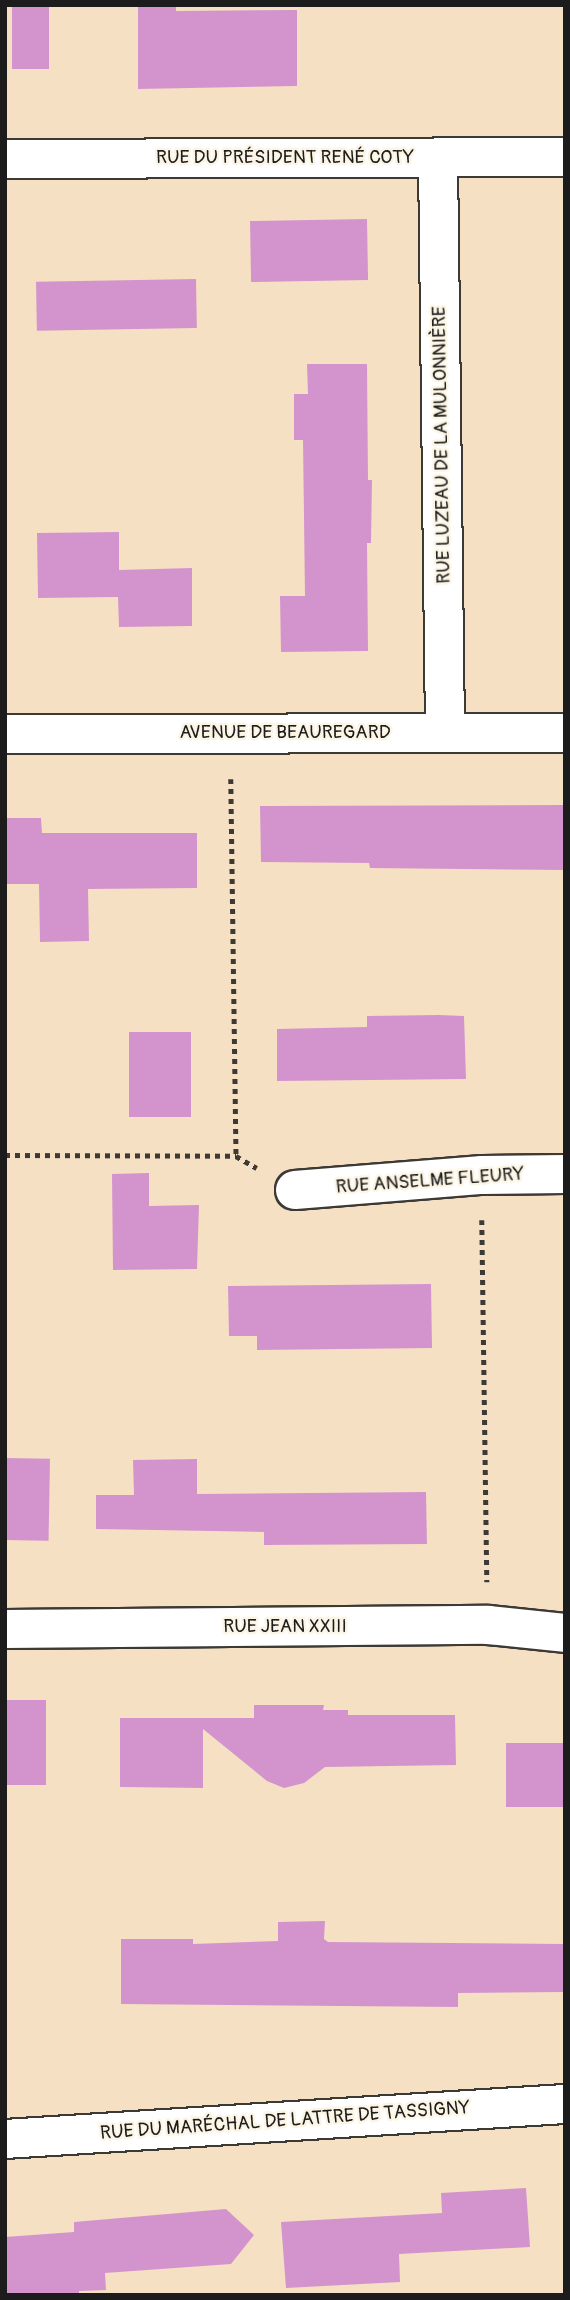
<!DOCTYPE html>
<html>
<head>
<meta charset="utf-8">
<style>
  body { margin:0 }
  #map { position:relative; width:570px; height:2300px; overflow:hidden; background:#f5e0c3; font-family:Pangolin,sans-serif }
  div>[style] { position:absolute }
  .building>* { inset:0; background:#d394cd; transform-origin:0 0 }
  .path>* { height:4.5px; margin-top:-2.25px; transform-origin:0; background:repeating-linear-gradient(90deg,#3d3935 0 5px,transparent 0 10px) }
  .roads { filter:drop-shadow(2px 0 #3d3935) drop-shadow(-2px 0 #3d3935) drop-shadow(0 2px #3d3935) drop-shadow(0 -2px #3d3935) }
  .minor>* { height:38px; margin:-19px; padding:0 19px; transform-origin:19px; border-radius:19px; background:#fff }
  span { translate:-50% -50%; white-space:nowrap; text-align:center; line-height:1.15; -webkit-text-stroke:5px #fcf5e5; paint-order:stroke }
  .street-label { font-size:19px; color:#1c1c1c }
  .frame { position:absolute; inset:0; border:7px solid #1c1c1c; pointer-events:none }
</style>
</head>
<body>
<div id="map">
  <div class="building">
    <div style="left:12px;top:5px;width:37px;height:64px"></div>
    <div style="clip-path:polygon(138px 5px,176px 5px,176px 11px,297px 10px,297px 86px,138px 89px)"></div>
    <div style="left:367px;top:219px;width:61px;height:117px;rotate:89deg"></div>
    <div style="left:196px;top:279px;width:49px;height:160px;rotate:89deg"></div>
    <div style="clip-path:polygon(307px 364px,367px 364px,368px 480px,372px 480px,371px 543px,367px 543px,368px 651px,281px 652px,280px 596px,305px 596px,303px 440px,294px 440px,294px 394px,308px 394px)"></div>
    <div style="clip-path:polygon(119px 532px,119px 570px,192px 568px,192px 626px,119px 627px,118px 597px,38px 598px,37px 533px)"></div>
    <div style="clip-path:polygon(565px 805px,565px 870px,370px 868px,369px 863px,261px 862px,260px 806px)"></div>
    <div style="clip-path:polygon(5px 818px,41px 818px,42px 833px,197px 833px,197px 888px,88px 889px,89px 941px,40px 942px,39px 884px,5px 884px)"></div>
    <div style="clip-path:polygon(439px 1015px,464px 1016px,466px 1079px,277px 1081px,277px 1029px,367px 1027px,367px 1016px)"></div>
    <div style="left:191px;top:1032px;width:85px;height:62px;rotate:90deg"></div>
    <div style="clip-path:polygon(149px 1173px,149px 1206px,199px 1205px,197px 1269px,113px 1270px,112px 1174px)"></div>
    <div style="clip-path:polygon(431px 1284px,432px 1348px,257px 1350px,257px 1336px,229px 1336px,228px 1286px)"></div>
    <div style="left:5px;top:1458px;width:45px;height:82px;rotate:1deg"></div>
    <div style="clip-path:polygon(197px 1459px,197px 1494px,426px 1492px,427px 1544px,264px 1545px,264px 1532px,96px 1529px,96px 1495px,134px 1495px,133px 1460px)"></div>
    <div style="left:5px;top:1700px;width:41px;height:85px"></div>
    <div style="clip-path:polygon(254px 1705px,324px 1705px,323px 1710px,348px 1710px,348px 1715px,455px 1715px,456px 1765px,325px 1767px,304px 1783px,284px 1788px,267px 1781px,203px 1729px,203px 1788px,120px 1787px,120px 1718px,254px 1718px)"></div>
    <div style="left:506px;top:1743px;width:59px;height:64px"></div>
    <div style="clip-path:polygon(325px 1921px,324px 1939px,328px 1942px,565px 1944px,565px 1992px,458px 1993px,458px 2007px,121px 2004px,121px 1939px,193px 1939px,193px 1944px,278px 1941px,278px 1922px)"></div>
    <div style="clip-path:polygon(526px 2188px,530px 2247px,399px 2254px,400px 2282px,286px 2288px,281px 2222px,442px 2213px,441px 2193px)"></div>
    <div style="clip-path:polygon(226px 2209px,254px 2235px,231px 2264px,105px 2273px,106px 2290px,79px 2291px,79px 2295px,5px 2295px,5px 2237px,74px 2232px,74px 2222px)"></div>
  </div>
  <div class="path">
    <div style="left:231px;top:779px;width:377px;rotate:89.2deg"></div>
    <div style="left:5px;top:1155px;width:231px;rotate:0.2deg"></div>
    <div style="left:236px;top:1156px;width:24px;rotate:30deg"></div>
    <div style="left:482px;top:1220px;width:362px;rotate:89.2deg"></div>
  </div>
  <div class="roads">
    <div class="minor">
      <div style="left:438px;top:158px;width:575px;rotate:89.3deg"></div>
      <div style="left:5px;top:159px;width:560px;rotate:-0.2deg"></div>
      <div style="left:5px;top:734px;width:560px;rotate:-0.1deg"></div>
      <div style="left:295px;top:1190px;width:188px;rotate:-4.6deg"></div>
      <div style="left:482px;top:1175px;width:83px;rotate:-0.7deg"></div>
      <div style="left:5px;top:1629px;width:483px;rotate:-0.5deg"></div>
      <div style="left:488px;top:1625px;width:77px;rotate:5.9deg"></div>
      <div style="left:5px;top:2139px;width:561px;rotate:-3.58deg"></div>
    </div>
  </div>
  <div class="street-label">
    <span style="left:285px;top:158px">RUE DU PRÉSIDENT RENÉ COTY</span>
    <span style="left:442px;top:445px;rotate:-91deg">RUE LUZEAU DE LA MULONNIÈRE</span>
    <span style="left:285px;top:733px">AVENUE DE BEAUREGARD</span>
    <span style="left:430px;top:1181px;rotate:-4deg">RUE ANSELME FLEURY</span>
    <span style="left:285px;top:1627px">RUE JEAN XXIII</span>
    <span style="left:285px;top:2121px;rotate:-4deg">RUE DU MARÉCHAL DE LATTRE DE TASSIGNY</span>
  </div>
  <div class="frame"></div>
</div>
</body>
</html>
